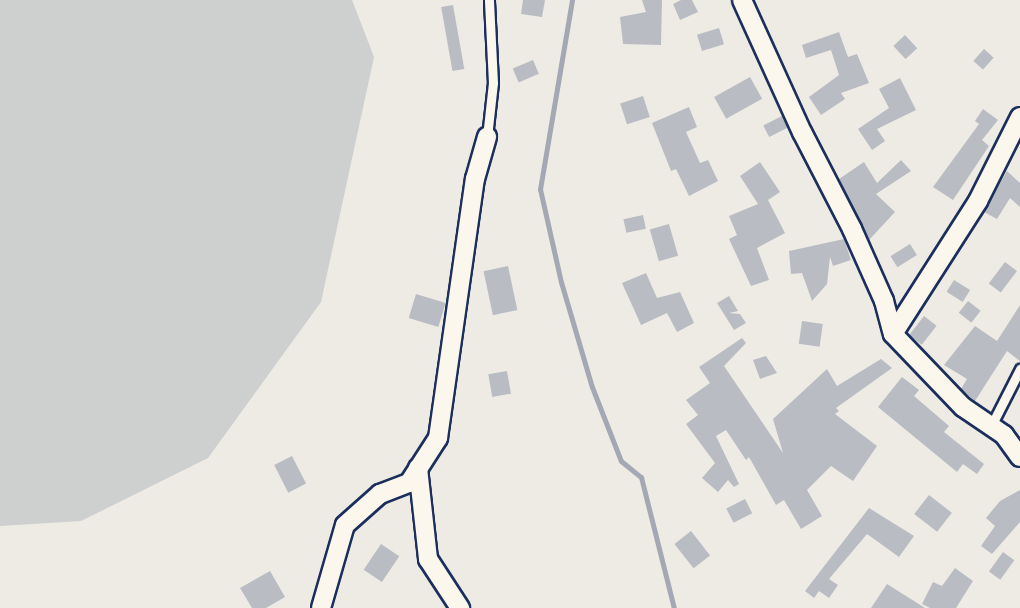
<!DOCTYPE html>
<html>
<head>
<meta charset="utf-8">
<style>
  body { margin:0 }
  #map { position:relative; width:1020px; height:608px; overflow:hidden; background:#eeebe4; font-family:Sriracha,sans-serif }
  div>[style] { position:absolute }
  .green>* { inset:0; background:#cecfcf }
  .stream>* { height:5px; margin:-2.5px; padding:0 2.5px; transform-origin:2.5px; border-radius:2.5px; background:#a3a8b4 }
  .building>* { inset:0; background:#b9bcc3; transform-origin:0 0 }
  .roads { filter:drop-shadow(2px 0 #1b2f5e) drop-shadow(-2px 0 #1b2f5e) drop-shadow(0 2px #1b2f5e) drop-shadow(0 -2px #1b2f5e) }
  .lane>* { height:9px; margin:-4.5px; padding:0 4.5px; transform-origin:4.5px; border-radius:4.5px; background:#fbf7ec }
  .street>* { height:18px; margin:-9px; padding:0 9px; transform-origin:9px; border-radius:9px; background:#fbf7ec }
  span { translate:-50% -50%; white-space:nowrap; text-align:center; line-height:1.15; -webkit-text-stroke:4.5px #fbf7ec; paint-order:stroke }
</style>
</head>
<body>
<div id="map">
  <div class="green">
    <div style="clip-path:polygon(0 0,352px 0,374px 57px,321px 302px,208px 458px,81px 521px,0 526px)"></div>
  </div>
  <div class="stream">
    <div style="left:572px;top:0;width:192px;rotate:99.6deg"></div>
    <div style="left:540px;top:189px;width:95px;rotate:77.3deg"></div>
    <div style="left:561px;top:282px;width:109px;rotate:73.6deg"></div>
    <div style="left:592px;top:387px;width:79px;rotate:68.6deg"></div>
    <div style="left:621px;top:461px;width:26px;rotate:39deg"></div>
    <div style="left:641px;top:477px;width:135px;rotate:75.9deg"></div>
  </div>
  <div class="building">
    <div style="clip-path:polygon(523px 0,545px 0,542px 17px,521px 14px)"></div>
    <div style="clip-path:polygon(642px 0,662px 0,661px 45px,623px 44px,620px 17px,646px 12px)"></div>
    <div style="clip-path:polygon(681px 0,692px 0,698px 12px,680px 20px,673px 4px)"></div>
    <div style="left:453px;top:5px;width:65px;height:12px;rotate:80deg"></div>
    <div style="left:719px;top:28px;width:17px;height:23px;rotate:73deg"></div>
    <div style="clip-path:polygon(839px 32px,848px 57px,857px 54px,869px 83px,841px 93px,845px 99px,821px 115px,809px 97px,839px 75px,831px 50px,806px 58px,802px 45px)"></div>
    <div style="left:905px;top:35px;width:18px;height:16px;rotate:47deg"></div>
    <div style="left:984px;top:49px;width:13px;height:16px;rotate:42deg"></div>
    <div style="left:533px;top:60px;width:15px;height:22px;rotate:67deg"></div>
    <div style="left:750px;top:77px;width:25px;height:41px;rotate:61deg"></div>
    <div style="clip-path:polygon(900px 78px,916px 110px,877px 129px,885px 141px,872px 150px,858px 129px,889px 108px,879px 89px)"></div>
    <div style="left:643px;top:96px;width:22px;height:24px;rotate:72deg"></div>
    <div style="clip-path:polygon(689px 107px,697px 127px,686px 132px,700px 163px,708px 160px,718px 181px,689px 196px,676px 169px,671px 171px,652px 123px)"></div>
    <div style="clip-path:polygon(983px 109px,998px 120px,982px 140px,989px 146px,953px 200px,933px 187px,979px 124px,975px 121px)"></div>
    <div style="left:782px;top:116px;width:13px;height:21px;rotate:63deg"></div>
    <div style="clip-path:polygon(901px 160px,911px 171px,876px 194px,895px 212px,869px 240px,839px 179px,864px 162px,877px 183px)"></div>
    <div style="clip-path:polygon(760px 162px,780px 192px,768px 200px,785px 233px,757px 248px,769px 280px,751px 286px,729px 239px,737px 235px,729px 216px,758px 204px,740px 176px)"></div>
    <div style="clip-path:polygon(1007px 171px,1020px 183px,1020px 207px,1010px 198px,997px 219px,984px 212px)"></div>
    <div style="left:643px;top:215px;width:14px;height:20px;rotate:78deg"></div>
    <div style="left:669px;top:224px;width:33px;height:20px;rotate:74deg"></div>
    <div style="clip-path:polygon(844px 239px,851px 260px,833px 266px,830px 257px,827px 284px,812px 301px,802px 273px,791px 274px,789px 251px)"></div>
    <div style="left:910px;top:244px;width:13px;height:23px;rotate:58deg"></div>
    <div style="left:1005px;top:262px;width:15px;height:27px;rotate:37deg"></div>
    <div style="left:508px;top:266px;width:45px;height:25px;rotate:78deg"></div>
    <div style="clip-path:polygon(646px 273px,657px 298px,680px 292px,694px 323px,677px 332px,667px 313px,641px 325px,622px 283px)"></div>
    <div style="left:954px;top:280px;width:19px;height:14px;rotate:32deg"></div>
    <div style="left:416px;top:294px;width:31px;height:25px;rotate:17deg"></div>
    <div style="clip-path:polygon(729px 296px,738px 311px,729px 313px,740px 314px,746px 323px,734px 330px,717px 303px)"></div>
    <div style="left:968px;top:301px;width:16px;height:15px;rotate:38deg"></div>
    <div style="clip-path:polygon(1020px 305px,1020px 361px,1007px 351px,975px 401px,961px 389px,967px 379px,944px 365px,975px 326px,997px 341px)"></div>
    <div style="left:924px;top:316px;width:16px;height:24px;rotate:38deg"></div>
    <div style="left:802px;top:321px;width:21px;height:23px;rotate:8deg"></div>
    <div style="clip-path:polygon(742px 338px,746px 343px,724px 366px,783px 453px,773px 419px,827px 369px,837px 386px,881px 359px,892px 368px,836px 408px,839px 411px,835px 414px,877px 446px,853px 481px,831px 466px,807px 490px,822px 516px,801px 529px,784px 500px,776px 505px,749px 457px,746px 460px,726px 430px,716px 436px,739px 484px,734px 487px,728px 480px,718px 492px,702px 478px,715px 463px,686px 424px,698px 415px,686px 400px,710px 383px,699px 367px)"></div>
    <div style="clip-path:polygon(766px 356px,777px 373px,760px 379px,753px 360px)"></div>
    <div style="left:507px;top:371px;width:23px;height:19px;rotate:80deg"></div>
    <div style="clip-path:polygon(902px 377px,919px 390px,914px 396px,949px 426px,944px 432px,984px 464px,977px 474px,963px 464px,957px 472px,878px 407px)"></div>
    <div style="left:292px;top:456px;width:31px;height:20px;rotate:63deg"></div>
    <div style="clip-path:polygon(1020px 490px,1020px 522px,992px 554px,981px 546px,995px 526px,986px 518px,1000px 501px)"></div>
    <div style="left:929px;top:495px;width:29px;height:24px;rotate:38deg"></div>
    <div style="left:745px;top:499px;width:16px;height:21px;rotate:63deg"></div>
    <div style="clip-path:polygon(869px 508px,914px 536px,899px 557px,867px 534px,829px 579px,838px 585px,829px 598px,819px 591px,814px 598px,805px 591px)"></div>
    <div style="left:691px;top:531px;width:31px;height:21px;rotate:52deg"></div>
    <div style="left:381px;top:544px;width:22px;height:31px;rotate:34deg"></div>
    <div style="left:1003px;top:552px;width:14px;height:24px;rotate:36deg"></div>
    <div style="clip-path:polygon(955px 568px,973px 581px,956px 608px,930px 608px,922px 604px,933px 582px,942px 586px)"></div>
    <div style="clip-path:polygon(270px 571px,285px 597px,266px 608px,252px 608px,240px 588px)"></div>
    <div style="clip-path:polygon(887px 584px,925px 608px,871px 608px)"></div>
  </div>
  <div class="roads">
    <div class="lane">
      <div style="left:487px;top:137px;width:54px;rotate:-83.7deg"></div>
      <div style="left:493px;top:83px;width:83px;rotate:-92.8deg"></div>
      <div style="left:992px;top:424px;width:62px;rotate:-63deg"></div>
    </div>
    <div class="street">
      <div style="left:742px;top:0;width:145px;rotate:65.6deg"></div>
      <div style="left:802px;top:132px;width:109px;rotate:62.7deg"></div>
      <div style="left:852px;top:229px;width:79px;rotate:66deg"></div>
      <div style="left:884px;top:301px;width:34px;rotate:75deg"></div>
      <div style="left:893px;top:334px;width:101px;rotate:46.2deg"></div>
      <div style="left:963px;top:407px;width:50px;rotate:34.3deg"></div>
      <div style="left:1004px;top:435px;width:27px;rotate:54deg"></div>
      <div style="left:893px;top:334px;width:158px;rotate:-57.4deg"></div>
      <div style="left:978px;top:201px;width:94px;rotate:-63.4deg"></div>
      <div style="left:418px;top:468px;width:92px;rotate:83.7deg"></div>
      <div style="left:428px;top:559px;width:59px;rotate:56.9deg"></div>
      <div style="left:321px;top:608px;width:86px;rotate:-73.9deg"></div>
      <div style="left:345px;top:525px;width:47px;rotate:-41.5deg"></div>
      <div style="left:380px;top:494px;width:31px;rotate:-21deg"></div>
      <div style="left:409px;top:483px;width:54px;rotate:-57.2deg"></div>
      <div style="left:438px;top:438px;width:262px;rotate:-81.9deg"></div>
      <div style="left:475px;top:179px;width:44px;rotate:-74.1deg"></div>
    </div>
  </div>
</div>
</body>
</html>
